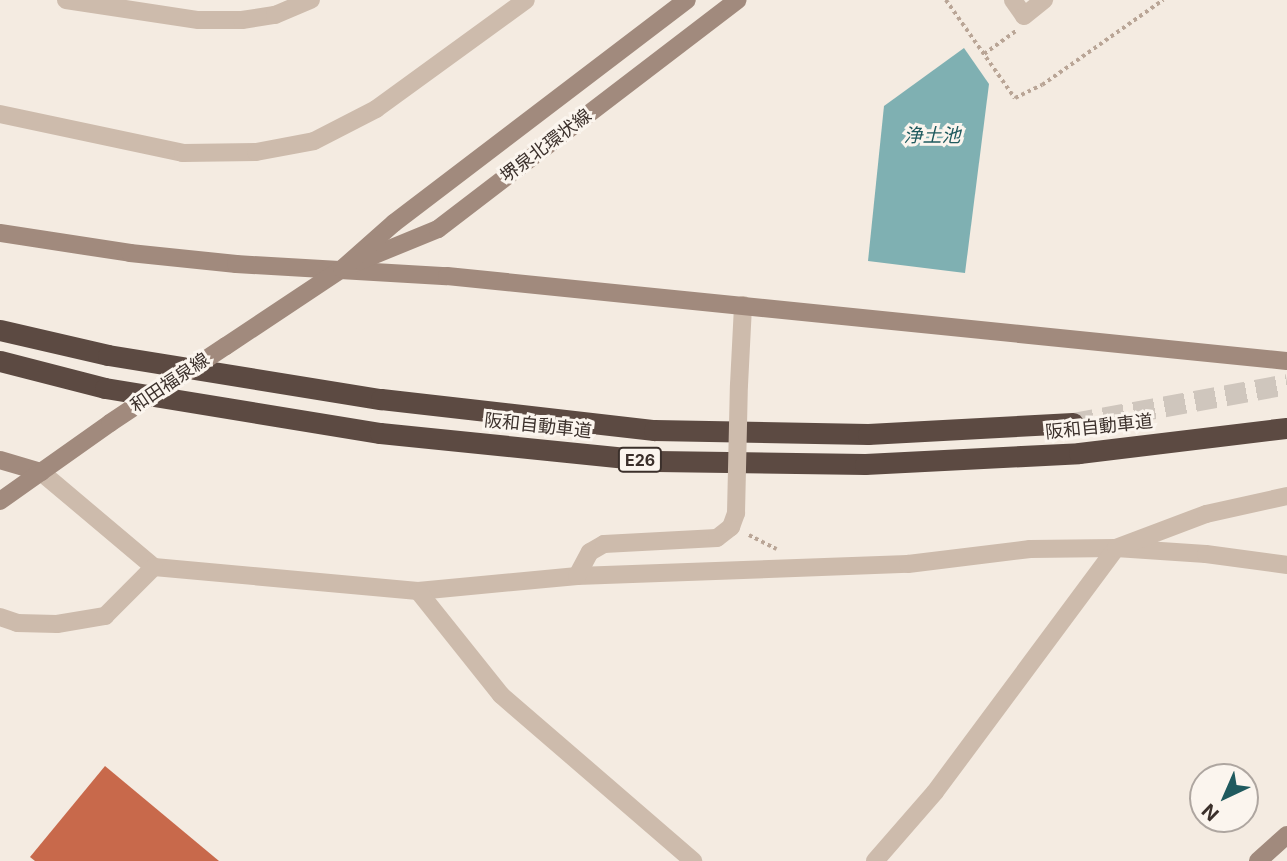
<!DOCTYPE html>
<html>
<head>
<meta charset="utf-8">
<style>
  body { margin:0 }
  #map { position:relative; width:1287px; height:861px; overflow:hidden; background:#f4ebe1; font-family:Inter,"Noto Sans JP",sans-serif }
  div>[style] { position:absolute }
  .water>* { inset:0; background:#7fb0b2 }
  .building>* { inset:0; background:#c8694b }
  .highway-tunnel>* { height:21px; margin-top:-10.5px; transform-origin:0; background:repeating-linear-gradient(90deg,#cfc6bd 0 21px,transparent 0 31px) }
  .path>* { height:3.5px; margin-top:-1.75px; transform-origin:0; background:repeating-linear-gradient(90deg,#b9a596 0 3.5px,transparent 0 7px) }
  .street>* { height:18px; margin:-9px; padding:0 9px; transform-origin:9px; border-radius:9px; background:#cdbbac }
  .secondary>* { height:18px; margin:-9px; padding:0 9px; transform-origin:9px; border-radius:9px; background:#a18a7d }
  .highway>* { height:21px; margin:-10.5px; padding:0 10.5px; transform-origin:10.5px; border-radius:10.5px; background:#5c4a42 }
  .street-bridge>* { height:18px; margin:-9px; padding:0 9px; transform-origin:9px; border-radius:9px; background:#cdbbac }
  .secondary-bridge>* { height:18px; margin:-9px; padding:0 9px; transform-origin:9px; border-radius:9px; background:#a18a7d }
  span { translate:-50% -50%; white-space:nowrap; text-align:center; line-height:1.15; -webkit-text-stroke:6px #fbf5ee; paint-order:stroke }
  .shield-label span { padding:2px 5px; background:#fbf5ee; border:2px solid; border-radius:5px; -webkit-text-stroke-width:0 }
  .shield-label { font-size:16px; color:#3b302b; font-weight:700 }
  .street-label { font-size:18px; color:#3b302b }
  .water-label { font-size:19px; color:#1f5a5e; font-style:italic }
  .north { position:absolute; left:1189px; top:763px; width:70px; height:70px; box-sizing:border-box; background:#fbf5ee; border:2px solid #aea6a0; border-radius:50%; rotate:224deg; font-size:19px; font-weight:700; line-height:28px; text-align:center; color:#3b302b }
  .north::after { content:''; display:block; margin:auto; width:24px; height:32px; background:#1f5a5e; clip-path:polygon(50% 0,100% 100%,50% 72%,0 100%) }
</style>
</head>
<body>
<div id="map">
  <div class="water">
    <div style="clip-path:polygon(964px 48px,989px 84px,965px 273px,868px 261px,884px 106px)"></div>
  </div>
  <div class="building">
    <div style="clip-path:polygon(105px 766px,219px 861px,35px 861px,30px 857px)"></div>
  </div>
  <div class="highway-tunnel">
    <div style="left:1073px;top:423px;width:218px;rotate:-10.3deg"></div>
  </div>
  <div class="path">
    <div style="left:946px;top:0;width:120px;rotate:54.9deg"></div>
    <div style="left:1015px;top:98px;width:30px;rotate:-26deg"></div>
    <div style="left:1042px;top:85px;width:148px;rotate:-35.1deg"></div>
    <div style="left:984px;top:54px;width:39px;rotate:-36deg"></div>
    <div style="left:749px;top:535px;width:31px;rotate:27deg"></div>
  </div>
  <div class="street">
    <div style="left:66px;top:0;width:134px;rotate:8.6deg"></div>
    <div style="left:199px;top:20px;width:43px"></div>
    <div style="left:242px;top:20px;width:33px;rotate:-9deg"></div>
    <div style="left:275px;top:15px;width:39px;rotate:-23deg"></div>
    <div style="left:1013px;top:0;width:19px;rotate:55deg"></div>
    <div style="left:1024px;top:16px;width:26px;rotate:-39deg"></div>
    <div style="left:0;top:114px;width:187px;rotate:12deg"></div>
    <div style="left:183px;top:153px;width:73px;rotate:-0.8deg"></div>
    <div style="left:256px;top:152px;width:59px;rotate:-10.7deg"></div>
    <div style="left:314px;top:141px;width:70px;rotate:-27.3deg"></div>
    <div style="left:376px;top:109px;width:185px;rotate:-36deg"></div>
    <div style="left:739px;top:385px;width:80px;rotate:-87.1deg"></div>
    <div style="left:41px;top:472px;width:148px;rotate:40.1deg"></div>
    <div style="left:154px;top:567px;width:265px;rotate:5.2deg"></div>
    <div style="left:418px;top:591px;width:160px;rotate:-5.4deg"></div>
    <div style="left:577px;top:576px;width:331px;rotate:-2.1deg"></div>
    <div style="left:908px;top:564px;width:123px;rotate:-7deg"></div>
    <div style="left:1030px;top:549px;width:86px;rotate:-0.7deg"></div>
    <div style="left:1116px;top:548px;width:90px;rotate:3.8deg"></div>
    <div style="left:1206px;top:554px;width:82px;rotate:7.7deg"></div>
    <div style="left:577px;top:576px;width:27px;rotate:-62deg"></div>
    <div style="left:590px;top:552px;width:16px;rotate:-30deg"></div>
    <div style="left:604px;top:544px;width:113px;rotate:-3deg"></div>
    <div style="left:717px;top:538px;width:18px;rotate:-38deg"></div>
    <div style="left:731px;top:527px;width:15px;rotate:-70deg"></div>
    <div style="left:418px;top:591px;width:133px;rotate:51.4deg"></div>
    <div style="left:501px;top:695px;width:254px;rotate:40.8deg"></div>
    <div style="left:0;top:617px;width:18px;rotate:19deg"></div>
    <div style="left:17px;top:623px;width:40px;rotate:1.4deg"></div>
    <div style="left:57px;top:624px;width:49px;rotate:-9.5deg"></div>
    <div style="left:105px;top:616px;width:69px;rotate:-45deg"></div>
    <div style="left:875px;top:861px;width:91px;rotate:-49deg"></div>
    <div style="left:935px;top:792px;width:304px;rotate:-53.4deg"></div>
    <div style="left:1116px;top:548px;width:96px;rotate:-20.7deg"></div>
    <div style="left:1206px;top:514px;width:83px;rotate:-12.5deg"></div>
  </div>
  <div class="secondary">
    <div style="left:0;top:233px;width:132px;rotate:8.7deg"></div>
    <div style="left:130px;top:253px;width:107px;rotate:5.9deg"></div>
    <div style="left:236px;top:264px;width:211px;rotate:3.3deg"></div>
    <div style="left:447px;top:276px;width:844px;rotate:5.78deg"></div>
    <div style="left:355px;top:263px;width:90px;rotate:-22.3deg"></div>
    <div style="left:438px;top:229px;width:377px;rotate:-37.4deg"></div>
    <div style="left:226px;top:346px;width:139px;rotate:-33.6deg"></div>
    <div style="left:342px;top:269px;width:69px;rotate:-41.5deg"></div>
    <div style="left:394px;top:223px;width:368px;rotate:-37.3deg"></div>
    <div style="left:0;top:460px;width:43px;rotate:16.3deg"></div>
    <div style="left:0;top:501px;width:135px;rotate:-35.3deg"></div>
    <div style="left:1258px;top:861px;width:39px;rotate:-42deg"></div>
  </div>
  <div class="highway">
    <div style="left:0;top:330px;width:111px;rotate:13deg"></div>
    <div style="left:108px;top:355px;width:277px;rotate:9.2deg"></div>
    <div style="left:381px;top:399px;width:275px;rotate:6.5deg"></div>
    <div style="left:654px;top:430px;width:214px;rotate:1.1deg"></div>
    <div style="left:868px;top:434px;width:205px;rotate:-3.1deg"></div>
    <div style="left:0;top:361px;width:108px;rotate:14.4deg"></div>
    <div style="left:105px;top:388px;width:279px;rotate:9.3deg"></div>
    <div style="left:380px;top:433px;width:277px;rotate:5.8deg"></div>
    <div style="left:656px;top:461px;width:209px;rotate:0.8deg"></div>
    <div style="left:865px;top:464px;width:214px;rotate:-2.9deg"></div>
    <div style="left:1079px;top:453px;width:209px;rotate:-6.9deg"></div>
  </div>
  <div class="street-bridge">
    <div style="left:736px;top:513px;width:128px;rotate:-88.7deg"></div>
  </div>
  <div class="secondary-bridge">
    <div style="left:110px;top:423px;width:139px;rotate:-33.6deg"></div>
  </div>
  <div class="shield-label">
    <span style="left:640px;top:460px">E26</span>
  </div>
  <div class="street-label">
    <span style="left:546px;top:146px;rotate:-37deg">堺泉北環状線</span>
    <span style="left:170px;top:383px;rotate:-34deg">和田福泉線</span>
    <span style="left:538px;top:426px;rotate:6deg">阪和自動車道</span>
    <span style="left:1099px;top:427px;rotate:-6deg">阪和自動車道</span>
  </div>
  <div class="water-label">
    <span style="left:932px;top:136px">浄土池</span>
  </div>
  <div class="north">N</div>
</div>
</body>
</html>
